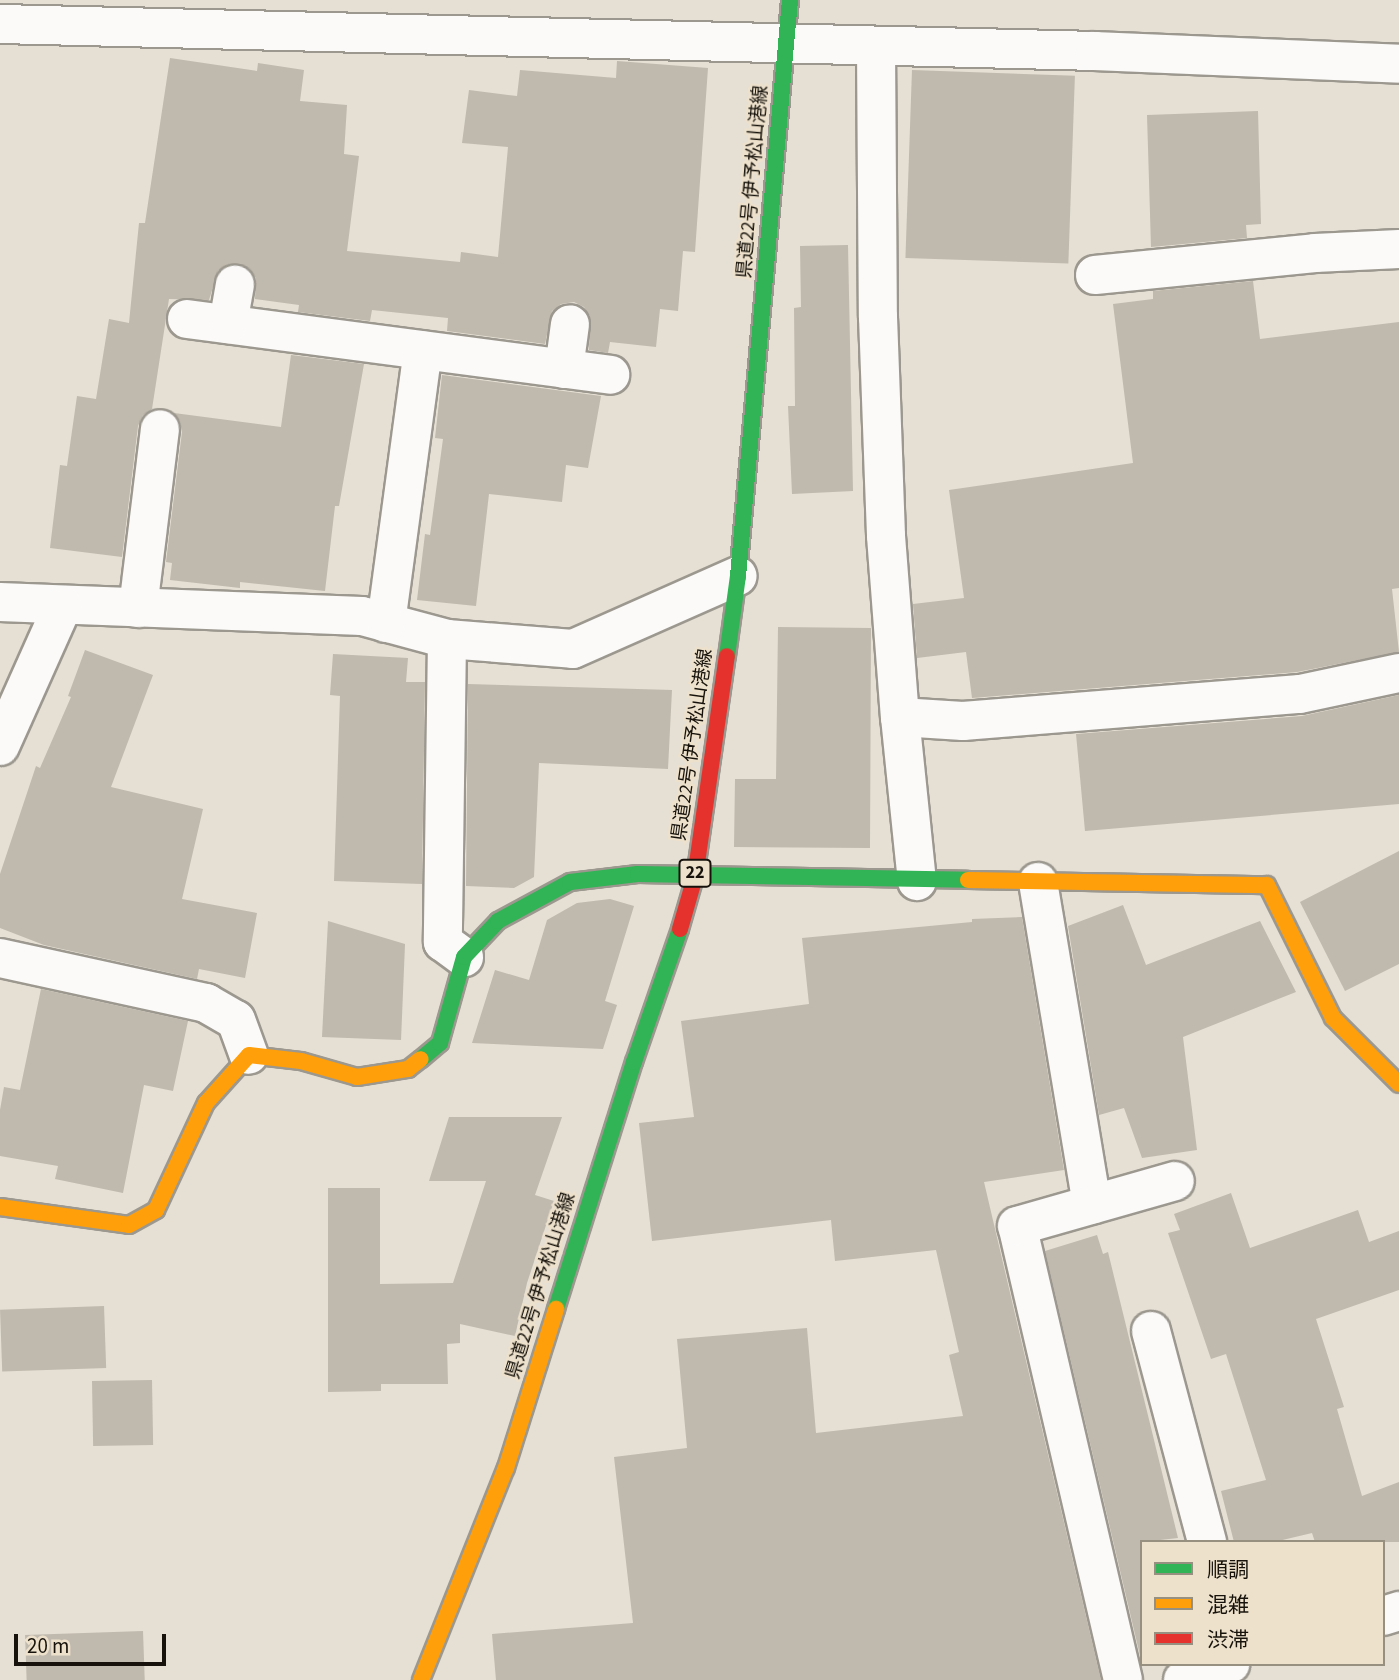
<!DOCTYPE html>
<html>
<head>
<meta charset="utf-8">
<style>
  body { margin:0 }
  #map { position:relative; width:1399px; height:1680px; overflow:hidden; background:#e5dfd4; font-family:"Source Sans 3","Noto Sans JP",sans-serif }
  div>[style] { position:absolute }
  .building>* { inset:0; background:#c0b9ad; transform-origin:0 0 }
  .roads { filter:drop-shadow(2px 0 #9c988f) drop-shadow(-2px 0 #9c988f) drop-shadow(0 2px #9c988f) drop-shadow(0 -2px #9c988f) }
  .street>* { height:38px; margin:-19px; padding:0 19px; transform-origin:19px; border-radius:19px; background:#fbfaf9 }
  .fast>* { height:16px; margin:-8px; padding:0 8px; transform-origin:8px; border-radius:8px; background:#30b455 }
  .slow>* { height:16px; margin:-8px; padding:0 8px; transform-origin:8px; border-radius:8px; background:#ff9f0a }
  .jam>* { height:16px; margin:-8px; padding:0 8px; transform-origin:8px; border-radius:8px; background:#e5322d }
  span { translate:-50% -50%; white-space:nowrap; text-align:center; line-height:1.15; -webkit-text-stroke:5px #ede1cc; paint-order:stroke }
  .shield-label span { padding:2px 5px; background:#ede1cc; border:2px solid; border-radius:5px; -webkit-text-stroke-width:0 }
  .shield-label { font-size:18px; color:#17130c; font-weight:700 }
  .street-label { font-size:19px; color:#17130c }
  .legend { position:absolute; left:1140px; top:1540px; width:245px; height:126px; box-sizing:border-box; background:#ede1cc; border:2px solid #978f7f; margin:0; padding:9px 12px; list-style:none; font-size:21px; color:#17130c }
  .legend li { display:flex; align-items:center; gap:14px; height:35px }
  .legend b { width:35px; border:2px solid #978f7f }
  .scale { position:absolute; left:14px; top:1634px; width:152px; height:32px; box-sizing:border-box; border:4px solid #17130c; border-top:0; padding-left:9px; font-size:21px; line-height:24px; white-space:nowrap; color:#17130c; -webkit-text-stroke:5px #ede1cc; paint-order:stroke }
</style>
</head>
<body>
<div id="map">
  <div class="building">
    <div style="clip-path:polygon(170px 58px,257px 71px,258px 63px,304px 70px,300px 101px,347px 105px,344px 154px,359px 156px,347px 251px,460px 262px,461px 252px,498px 257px,508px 147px,462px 143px,469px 90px,517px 96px,520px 70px,616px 78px,617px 61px,708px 68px,695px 252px,683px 251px,678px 311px,660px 309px,656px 347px,610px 342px,608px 353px,589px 350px,590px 316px,584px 307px,574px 302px,561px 304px,552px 311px,545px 344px,447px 331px,448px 318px,372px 310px,370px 321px,298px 312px,299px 305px,255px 299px,256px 278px,250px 269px,240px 264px,227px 265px,218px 271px,209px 300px,169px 299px,152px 409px,143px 415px,138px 426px,122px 557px,50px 548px,60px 465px,67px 466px,77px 396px,96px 399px,109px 319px,129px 323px,139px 223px,145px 223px)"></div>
    <div style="left:912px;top:70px;width:163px;height:188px;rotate:2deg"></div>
    <div style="clip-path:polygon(1258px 111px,1261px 224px,1246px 225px,1247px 238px,1151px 247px,1147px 115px)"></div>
    <div style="clip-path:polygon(848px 245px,853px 491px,792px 494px,788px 406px,795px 406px,794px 308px,801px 307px,800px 246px)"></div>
    <div style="clip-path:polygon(1253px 281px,1260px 339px,1399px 322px,1399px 588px,1392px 589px,1399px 652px,1297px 672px,972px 698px,966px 652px,917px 658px,913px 604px,964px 598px,949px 490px,1133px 463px,1113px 304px,1153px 299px,1153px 291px)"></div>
    <div style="clip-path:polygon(291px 355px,364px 364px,339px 506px,335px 506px,325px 591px,240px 582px,240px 588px,170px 580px,172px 563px,166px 562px,182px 432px,180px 421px,174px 413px,281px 427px)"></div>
    <div style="clip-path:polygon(442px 375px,601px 396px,588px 468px,566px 465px,562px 502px,489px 494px,476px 606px,417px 600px,425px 534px,430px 535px,443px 439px,435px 438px)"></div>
    <div style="clip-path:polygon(778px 627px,871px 628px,870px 848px,734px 847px,735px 779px,776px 779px)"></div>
    <div style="clip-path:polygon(85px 650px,153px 675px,111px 787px,203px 809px,182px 899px,257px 913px,245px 978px,199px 969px,197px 979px,44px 945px,0 928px,0 874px,36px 766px,40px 768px,71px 697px,68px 696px)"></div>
    <div style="clip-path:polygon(333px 654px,408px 658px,406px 682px,425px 682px,422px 884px,334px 881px,340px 696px,330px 695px)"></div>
    <div style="clip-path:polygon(468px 684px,672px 690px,668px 769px,539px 763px,534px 877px,514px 888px,466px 886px)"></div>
    <div style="clip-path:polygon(1399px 695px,1399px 804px,1085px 831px,1076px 734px,1302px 716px)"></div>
    <div style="clip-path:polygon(1399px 851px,1399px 964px,1345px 991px,1300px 902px)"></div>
    <div style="clip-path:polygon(610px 899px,634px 906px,605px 1001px,617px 1005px,603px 1049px,472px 1043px,495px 970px,529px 980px,547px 920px,577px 903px)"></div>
    <div style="clip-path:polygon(1123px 905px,1146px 965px,1260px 921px,1296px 992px,1183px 1037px,1197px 1150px,1142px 1158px,1124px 1108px,1099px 1115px,1068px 926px)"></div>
    <div style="clip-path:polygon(1022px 917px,1064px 1170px,984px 1182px,1101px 1680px,496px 1680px,492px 1634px,633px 1623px,614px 1457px,687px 1448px,677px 1339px,807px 1328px,816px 1433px,963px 1416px,949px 1355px,959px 1352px,936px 1250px,835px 1261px,831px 1220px,652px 1241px,639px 1123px,694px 1117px,681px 1021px,809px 1004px,802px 938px,972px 922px,972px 919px)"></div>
    <div style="clip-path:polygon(328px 921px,405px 944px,401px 1040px,322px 1037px)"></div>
    <div style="clip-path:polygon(41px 989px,188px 1021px,173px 1091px,144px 1085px,123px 1193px,55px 1179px,58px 1166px,0 1156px,0 1110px,4px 1087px,20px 1090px)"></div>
    <div style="clip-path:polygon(449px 1117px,562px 1117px,535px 1195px,554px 1201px,527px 1283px,515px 1336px,460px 1324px,460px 1343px,447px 1344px,448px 1384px,381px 1384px,381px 1391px,328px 1392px,328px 1188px,380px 1188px,380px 1284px,453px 1283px,486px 1181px,429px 1181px)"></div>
    <div style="clip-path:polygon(1231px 1193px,1250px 1248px,1358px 1210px,1369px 1242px,1399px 1231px,1399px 1290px,1316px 1319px,1344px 1407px,1337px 1409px,1362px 1496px,1399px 1482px,1399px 1542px,1315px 1542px,1312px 1533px,1274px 1542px,1234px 1542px,1221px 1491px,1266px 1480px,1226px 1354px,1211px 1359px,1168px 1233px,1180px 1230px,1174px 1214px)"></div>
    <div style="clip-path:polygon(1097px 1235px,1103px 1254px,1108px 1252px,1178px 1538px,1142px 1542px,1142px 1664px,1045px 1251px)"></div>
    <div style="left:104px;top:1306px;width:62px;height:104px;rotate:88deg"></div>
    <div style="left:152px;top:1380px;width:65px;height:60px;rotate:89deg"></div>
    <div style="left:143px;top:1631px;width:49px;height:118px;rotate:88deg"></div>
  </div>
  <div class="roads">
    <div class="street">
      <div style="left:0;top:24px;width:1095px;rotate:1.41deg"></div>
      <div style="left:1095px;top:51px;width:304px;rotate:2.4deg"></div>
      <div style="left:876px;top:47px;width:270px;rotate:89.6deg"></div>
      <div style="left:878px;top:317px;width:219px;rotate:87.9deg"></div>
      <div style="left:886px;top:536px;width:182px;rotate:85.6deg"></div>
      <div style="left:900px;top:717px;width:165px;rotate:84.1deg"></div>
      <div style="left:1095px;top:275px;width:221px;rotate:-5.7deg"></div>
      <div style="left:1315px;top:253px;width:84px;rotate:-2.7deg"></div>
      <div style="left:187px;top:319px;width:427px;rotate:7.5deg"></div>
      <div style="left:228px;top:324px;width:40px;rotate:-80deg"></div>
      <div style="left:564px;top:369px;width:45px;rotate:-82.4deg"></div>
      <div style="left:0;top:602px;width:362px;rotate:2.2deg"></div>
      <div style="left:362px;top:616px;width:88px;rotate:15.1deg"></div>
      <div style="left:447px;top:639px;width:126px;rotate:4.5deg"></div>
      <div style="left:573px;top:649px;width:180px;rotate:-23.9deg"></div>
      <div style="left:138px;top:608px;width:180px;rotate:-83deg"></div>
      <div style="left:386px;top:623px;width:275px;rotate:-82.3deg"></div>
      <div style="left:447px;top:639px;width:303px;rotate:90.8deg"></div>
      <div style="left:443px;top:942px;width:26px;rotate:36deg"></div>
      <div style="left:900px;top:717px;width:63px;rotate:3.6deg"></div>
      <div style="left:963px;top:721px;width:338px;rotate:-4.6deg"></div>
      <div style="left:1300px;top:694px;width:101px;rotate:-12deg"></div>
      <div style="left:0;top:746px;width:154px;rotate:-65.9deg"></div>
      <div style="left:1038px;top:882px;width:327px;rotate:80.5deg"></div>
      <div style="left:0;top:958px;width:211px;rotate:12.3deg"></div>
      <div style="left:206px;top:1003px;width:34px;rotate:30deg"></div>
      <div style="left:236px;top:1020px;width:37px;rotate:70deg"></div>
      <div style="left:1151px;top:1331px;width:218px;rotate:75.1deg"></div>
      <div style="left:1383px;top:1616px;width:17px;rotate:-17deg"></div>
      <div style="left:1123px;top:1680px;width:466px;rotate:-103.1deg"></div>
      <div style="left:1017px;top:1226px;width:164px;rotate:-15.9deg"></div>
      <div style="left:1183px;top:1680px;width:50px;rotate:-18.8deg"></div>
    </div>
    <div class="fast">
      <div style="left:727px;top:656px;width:81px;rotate:-82.2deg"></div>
      <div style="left:738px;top:576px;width:578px;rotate:-84.84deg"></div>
      <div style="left:421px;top:1059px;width:25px;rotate:-40deg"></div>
      <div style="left:440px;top:1043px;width:89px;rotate:-74.4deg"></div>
      <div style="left:464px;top:957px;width:50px;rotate:-46.6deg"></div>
      <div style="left:498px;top:921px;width:82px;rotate:-28.4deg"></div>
      <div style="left:570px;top:882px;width:68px;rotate:-6.7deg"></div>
      <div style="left:638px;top:874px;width:330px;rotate:1deg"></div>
      <div style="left:556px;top:1309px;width:259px;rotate:-72.5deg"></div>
      <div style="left:634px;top:1062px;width:141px;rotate:-70.9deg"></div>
    </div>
    <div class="slow">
      <div style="left:968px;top:880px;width:299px;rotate:1deg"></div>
      <div style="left:1267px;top:885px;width:148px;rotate:63.6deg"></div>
      <div style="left:1333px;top:1018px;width:93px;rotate:45deg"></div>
      <div style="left:0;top:1207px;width:130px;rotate:7.9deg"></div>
      <div style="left:129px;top:1225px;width:31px;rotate:-29deg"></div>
      <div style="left:156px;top:1210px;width:118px;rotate:-65deg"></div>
      <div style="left:206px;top:1103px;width:64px;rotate:-48.1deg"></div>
      <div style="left:249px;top:1055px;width:52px;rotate:6.6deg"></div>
      <div style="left:301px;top:1061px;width:58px;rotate:15.9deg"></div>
      <div style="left:357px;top:1077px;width:52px;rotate:-8.9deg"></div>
      <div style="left:408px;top:1069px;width:16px;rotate:-38deg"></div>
      <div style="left:421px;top:1680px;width:228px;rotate:-68.2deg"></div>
      <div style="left:506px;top:1468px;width:167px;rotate:-72.5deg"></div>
    </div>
    <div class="jam">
      <div style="left:680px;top:929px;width:54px;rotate:-73.9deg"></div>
      <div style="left:695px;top:877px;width:223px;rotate:-81.8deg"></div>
    </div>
  </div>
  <div class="shield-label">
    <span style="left:695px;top:873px">22</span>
  </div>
  <div class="street-label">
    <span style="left:753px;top:182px;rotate:-85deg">県道22号 伊予松山港線</span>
    <span style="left:693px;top:745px;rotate:-82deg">県道22号 伊予松山港線</span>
    <span style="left:541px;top:1286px;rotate:-73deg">県道22号 伊予松山港線</span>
  </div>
  <ul class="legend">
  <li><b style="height:9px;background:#30b455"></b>順調</li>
  <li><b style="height:9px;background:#ff9f0a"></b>混雑</li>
  <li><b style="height:9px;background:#e5322d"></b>渋滞</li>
  </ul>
  <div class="scale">20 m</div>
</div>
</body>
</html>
